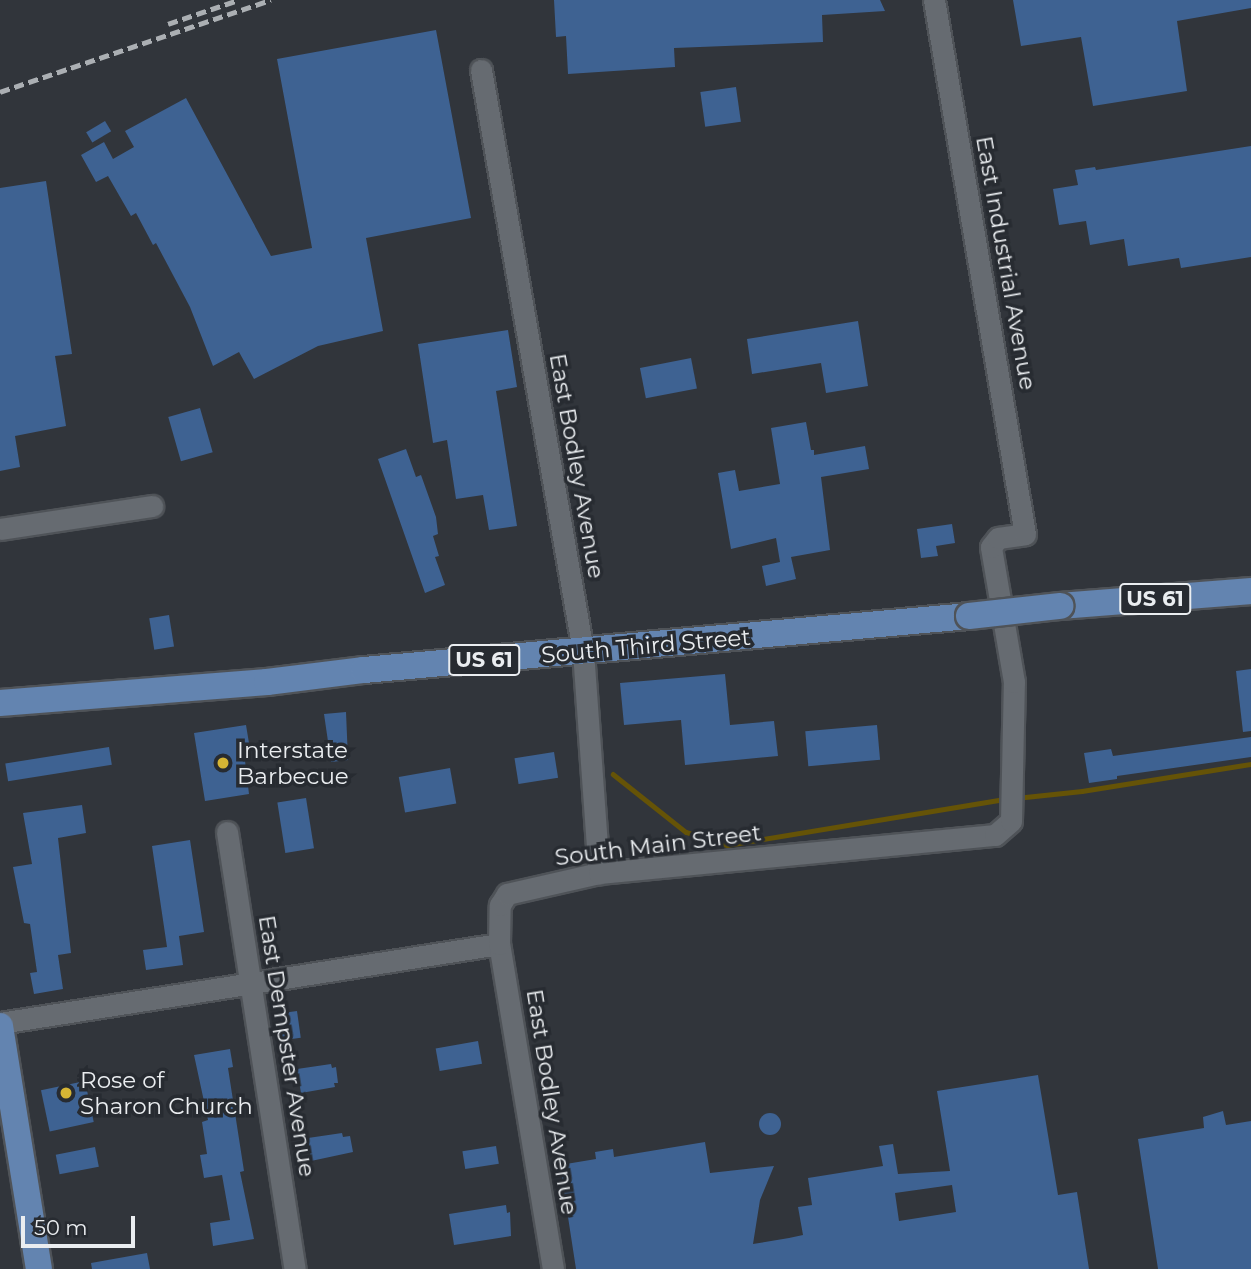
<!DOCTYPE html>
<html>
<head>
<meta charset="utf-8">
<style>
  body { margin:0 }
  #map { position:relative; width:1251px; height:1269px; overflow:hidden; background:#31353b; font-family:Montserrat,sans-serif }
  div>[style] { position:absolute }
  .stream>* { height:4.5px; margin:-2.25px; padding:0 2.25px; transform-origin:2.25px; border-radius:2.25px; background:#655307 }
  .building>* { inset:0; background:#3e6292; transform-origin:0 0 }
  .round { border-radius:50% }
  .roads { filter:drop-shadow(2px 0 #4f5358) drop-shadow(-2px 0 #4f5358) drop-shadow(0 2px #4f5358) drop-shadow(0 -2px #4f5358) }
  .minor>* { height:21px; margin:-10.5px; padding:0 10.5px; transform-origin:10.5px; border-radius:10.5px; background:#666b71 }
  .major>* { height:26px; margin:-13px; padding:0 13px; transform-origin:13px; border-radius:13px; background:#6384b0 }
  .rail>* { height:4.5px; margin-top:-2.25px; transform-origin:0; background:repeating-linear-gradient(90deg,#abafb3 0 10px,transparent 0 15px) }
  .bridges { filter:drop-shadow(2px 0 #4f5358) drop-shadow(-2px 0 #4f5358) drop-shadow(0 2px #4f5358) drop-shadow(0 -2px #4f5358) }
  .major-bridge>* { height:26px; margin:-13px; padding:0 13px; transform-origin:13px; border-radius:13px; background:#6384b0 }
  .dots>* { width:19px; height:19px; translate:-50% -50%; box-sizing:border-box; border:4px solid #272b31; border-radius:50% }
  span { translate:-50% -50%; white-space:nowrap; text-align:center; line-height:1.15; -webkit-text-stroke:7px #272b31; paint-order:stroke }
  .shield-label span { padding:2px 5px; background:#272b31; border:2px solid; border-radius:5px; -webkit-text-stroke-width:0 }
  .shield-label { font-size:21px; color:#eaedf0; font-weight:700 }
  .street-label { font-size:23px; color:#eaedf0 }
  .poi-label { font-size:23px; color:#eaedf0 }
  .left { translate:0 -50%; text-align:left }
  .scale { position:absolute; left:21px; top:1216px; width:114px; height:32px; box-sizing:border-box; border:4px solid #eaedf0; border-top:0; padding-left:9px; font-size:21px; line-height:24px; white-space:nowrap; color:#eaedf0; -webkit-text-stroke:5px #272b31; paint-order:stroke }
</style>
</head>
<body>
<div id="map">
  <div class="stream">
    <div style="left:613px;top:774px;width:93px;rotate:38.5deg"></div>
    <div style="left:686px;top:832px;width:43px;rotate:17.6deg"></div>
    <div style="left:727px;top:845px;width:281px;rotate:-9.4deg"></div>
    <div style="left:1016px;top:798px;width:66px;rotate:-6.1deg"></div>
    <div style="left:1082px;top:791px;width:171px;rotate:-9.1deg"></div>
  </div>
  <div class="building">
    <div style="clip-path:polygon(554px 0,880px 0,885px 11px,822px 15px,823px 42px,674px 48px,675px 67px,568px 74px,566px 36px,556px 37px)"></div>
    <div style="clip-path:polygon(1013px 0,1251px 0,1251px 8px,1177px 21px,1187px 91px,1093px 106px,1081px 37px,1021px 46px)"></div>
    <div style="clip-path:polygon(436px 30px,471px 218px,366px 238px,383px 331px,318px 346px,254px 379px,239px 352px,213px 366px,190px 307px,156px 243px,153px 245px,136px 213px,131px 216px,108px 176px,96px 182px,81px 155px,104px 142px,113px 159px,134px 147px,125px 131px,186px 98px,271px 256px,312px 248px,277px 59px)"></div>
    <div style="left:736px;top:87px;width:35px;height:36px;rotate:82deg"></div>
    <div style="left:105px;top:121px;width:12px;height:22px;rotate:59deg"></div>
    <div style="clip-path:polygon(1251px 146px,1251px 257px,1181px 268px,1179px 258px,1128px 266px,1124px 239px,1090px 245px,1086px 221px,1059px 225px,1053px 189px,1078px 185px,1075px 170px,1095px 167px,1096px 170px)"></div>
    <div style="clip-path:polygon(46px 181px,72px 354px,55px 356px,66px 426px,15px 436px,20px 467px,0 471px,0 188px)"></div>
    <div style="clip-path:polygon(858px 321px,868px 386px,826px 393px,821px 363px,752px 374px,747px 339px)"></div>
    <div style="clip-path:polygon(508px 330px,517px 387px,496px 391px,517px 526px,489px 530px,483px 495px,456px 499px,447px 440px,433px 443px,418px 344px)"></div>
    <div style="left:691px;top:358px;width:31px;height:52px;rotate:79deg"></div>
    <div style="left:200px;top:408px;width:46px;height:33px;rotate:74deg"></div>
    <div style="clip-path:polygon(806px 422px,811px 450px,814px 450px,814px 455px,865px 446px,869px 469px,821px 477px,830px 550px,791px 557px,796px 579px,766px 586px,762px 566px,780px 562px,776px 538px,731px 549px,718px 473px,735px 470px,739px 491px,780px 484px,771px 428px)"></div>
    <div style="clip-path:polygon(406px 449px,416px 477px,421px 475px,436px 517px,438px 534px,433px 536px,439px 556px,435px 557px,445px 585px,425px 593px,378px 459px)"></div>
    <div style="clip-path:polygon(952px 524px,955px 543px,936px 546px,938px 556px,921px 558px,917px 529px)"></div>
    <div style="left:169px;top:615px;width:32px;height:20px;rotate:81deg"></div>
    <div style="clip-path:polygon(1251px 669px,1251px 731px,1243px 732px,1236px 671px)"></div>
    <div style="clip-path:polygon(725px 674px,730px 725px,774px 721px,778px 756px,685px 765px,681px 720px,624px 725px,620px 683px)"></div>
    <div style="clip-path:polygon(346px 712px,348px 760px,331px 762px,324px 714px)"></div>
    <div style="clip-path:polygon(246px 725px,249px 743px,243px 744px,249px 794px,205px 801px,194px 733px)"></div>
    <div style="left:877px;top:725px;width:35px;height:72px;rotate:85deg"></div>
    <div style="clip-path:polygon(1251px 737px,1251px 757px,1117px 776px,1117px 779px,1089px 783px,1084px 753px,1111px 749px,1113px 756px)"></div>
    <div style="left:109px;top:747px;width:18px;height:105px;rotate:81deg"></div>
    <div style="left:554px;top:752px;width:26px;height:40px;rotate:81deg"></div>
    <div style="left:450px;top:768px;width:36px;height:52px;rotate:80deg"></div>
    <div style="left:306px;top:798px;width:51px;height:29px;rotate:81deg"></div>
    <div style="clip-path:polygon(82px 805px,86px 833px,58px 838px,71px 953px,58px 955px,63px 989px,34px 994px,30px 973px,37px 972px,30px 924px,24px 923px,13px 867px,32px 864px,23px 813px)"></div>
    <div style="clip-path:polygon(190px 840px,204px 932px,179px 936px,183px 965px,146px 970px,143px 950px,167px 947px,152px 846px)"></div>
    <div style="left:297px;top:1011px;width:27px;height:20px;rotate:82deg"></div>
    <div style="left:478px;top:1041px;width:23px;height:43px;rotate:80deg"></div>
    <div style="clip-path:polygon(230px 1049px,233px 1067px,228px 1068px,244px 1171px,240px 1172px,254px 1239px,213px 1246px,210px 1223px,230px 1220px,222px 1175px,204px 1178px,200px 1155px,207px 1154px,202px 1122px,208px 1120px,194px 1055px)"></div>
    <div style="clip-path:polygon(331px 1064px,332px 1068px,336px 1067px,338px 1083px,334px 1083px,335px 1087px,301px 1093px,297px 1069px)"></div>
    <div style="clip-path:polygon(evenodd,1038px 1075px,1058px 1195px,1077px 1192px,1089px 1269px,576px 1269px,560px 1165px,596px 1159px,595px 1152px,613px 1149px,614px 1157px,705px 1142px,710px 1173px,774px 1166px,760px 1200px,753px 1244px,789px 1238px,803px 1235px,798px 1207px,812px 1205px,808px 1178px,883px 1166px,879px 1146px,893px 1144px,898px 1174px,950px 1171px,937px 1091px,1038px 1075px,952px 1185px,956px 1212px,899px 1221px,895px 1193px,952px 1185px)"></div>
    <div style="left:85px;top:1081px;width:42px;height:45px;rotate:78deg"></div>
    <div style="clip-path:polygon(1223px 1111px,1226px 1125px,1251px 1121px,1251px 1269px,1158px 1269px,1138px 1139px,1204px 1128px,1203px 1117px)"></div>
    <div class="round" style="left:759px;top:1113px;width:22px;height:22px"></div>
    <div style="clip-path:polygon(342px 1133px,343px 1137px,350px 1136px,353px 1152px,311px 1161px,308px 1138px)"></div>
    <div style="left:496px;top:1146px;width:18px;height:34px;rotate:81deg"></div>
    <div style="left:95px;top:1147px;width:20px;height:40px;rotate:79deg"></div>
    <div style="clip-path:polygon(506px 1205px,507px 1213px,510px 1212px,511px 1236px,454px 1245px,449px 1214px)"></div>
    <div style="clip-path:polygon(147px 1253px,150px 1269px,92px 1269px,91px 1263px)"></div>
  </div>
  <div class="roads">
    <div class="minor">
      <div style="left:481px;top:70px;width:590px;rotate:80.04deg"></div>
      <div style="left:583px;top:651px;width:223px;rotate:85.9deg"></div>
      <div style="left:0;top:529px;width:154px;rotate:-8.6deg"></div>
      <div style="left:227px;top:832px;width:442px;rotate:81.2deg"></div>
      <div style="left:0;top:1023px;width:505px;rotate:-9deg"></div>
      <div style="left:553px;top:1269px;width:329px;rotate:-99.4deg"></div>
      <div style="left:499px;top:944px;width:39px;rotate:-89deg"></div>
      <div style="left:500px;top:905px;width:13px;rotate:-58deg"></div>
      <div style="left:507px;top:894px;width:94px;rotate:-12.9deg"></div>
      <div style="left:599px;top:873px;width:398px;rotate:-5.5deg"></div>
      <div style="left:995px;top:835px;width:21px;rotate:-41deg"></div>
      <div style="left:1011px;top:821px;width:139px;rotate:-88.8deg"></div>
      <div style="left:1014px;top:682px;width:137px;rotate:-99.7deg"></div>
      <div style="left:991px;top:547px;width:11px;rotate:-52deg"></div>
      <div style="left:998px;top:538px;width:27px;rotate:-8deg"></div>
      <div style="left:1025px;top:534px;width:542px;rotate:-99.67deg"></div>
    </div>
    <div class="major">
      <div style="left:1060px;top:606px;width:192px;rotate:-4.5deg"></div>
      <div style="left:0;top:703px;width:268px;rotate:-4.5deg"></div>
      <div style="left:267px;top:682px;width:98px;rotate:-7.1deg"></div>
      <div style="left:364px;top:670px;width:607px;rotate:-5.1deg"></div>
      <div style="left:0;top:1026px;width:246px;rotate:80.9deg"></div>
    </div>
  </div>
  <div class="rail">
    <div style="left:168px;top:24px;width:74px;rotate:-18.9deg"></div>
    <div style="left:0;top:92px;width:286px;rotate:-18.8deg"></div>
  </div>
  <div class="bridges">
    <div class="major-bridge">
      <div style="left:969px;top:616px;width:92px;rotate:-6.3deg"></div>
    </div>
  </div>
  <div class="dots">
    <div style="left:223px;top:763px;background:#d6b534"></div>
    <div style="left:66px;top:1093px;background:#d6b534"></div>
  </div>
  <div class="shield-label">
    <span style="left:1155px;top:599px">US 61</span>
    <span style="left:484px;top:660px">US 61</span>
  </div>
  <div class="street-label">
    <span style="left:1006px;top:263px;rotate:80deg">East Industrial Avenue</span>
    <span style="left:577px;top:466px;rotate:80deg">East Bodley Avenue</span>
    <span style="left:646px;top:646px;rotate:-5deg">South Third Street</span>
    <span style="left:658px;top:845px;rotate:-7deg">South Main Street</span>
    <span style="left:287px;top:1046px;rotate:81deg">East Dempster Avenue</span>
    <span style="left:552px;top:1102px;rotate:81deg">East Bodley Avenue</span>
  </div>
  <div class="poi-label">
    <span class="left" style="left:237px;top:763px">Interstate<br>Barbecue</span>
    <span class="left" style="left:80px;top:1093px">Rose of<br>Sharon Church</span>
  </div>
  <div class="scale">50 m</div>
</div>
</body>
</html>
